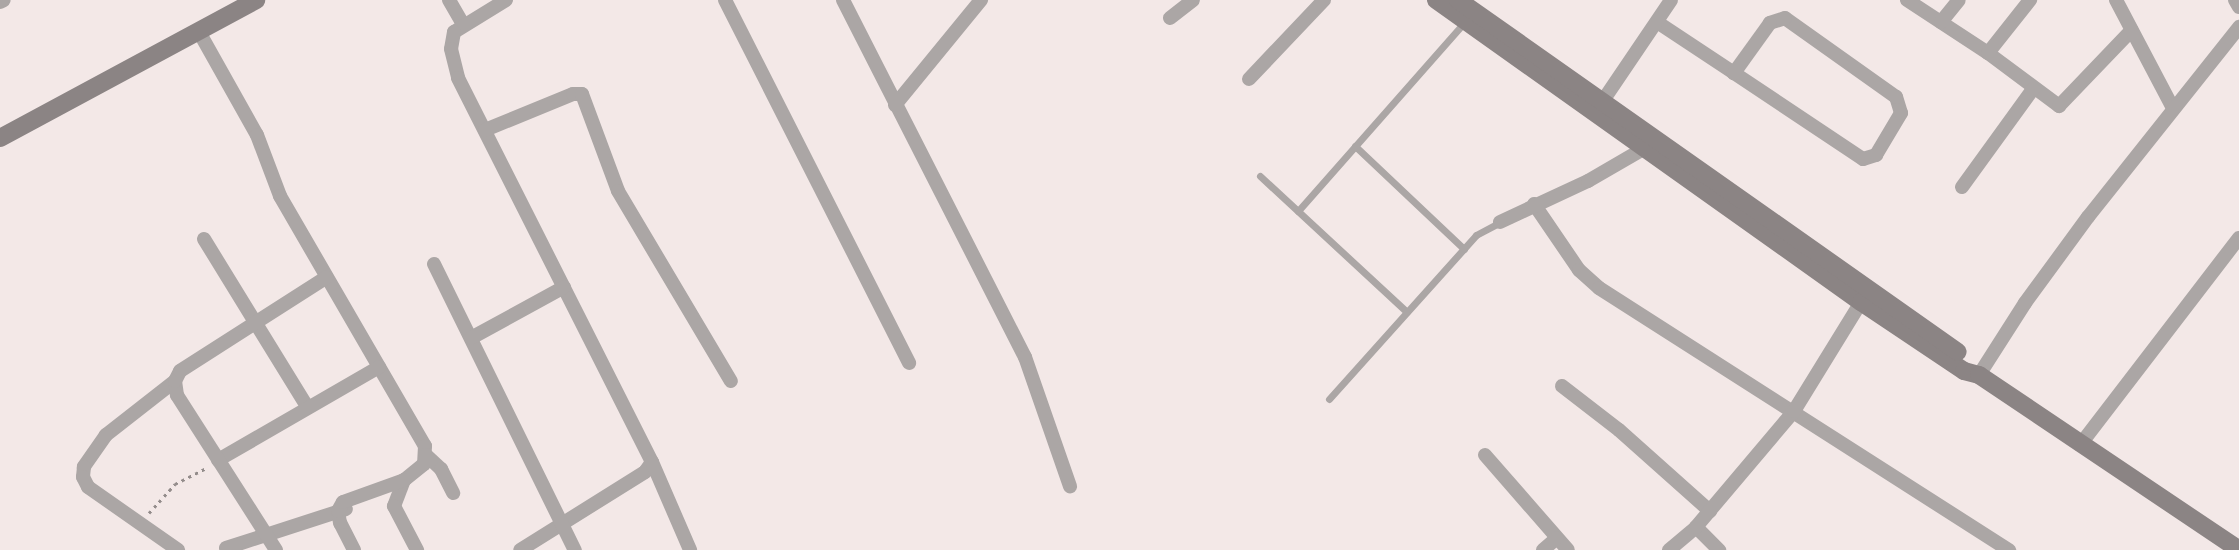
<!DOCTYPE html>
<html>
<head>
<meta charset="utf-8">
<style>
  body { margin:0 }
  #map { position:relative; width:2239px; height:550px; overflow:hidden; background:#f3e8e7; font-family:Ubuntu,sans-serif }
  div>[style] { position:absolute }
  .path>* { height:3px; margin-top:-1.5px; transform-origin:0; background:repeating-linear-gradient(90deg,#938c8b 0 3px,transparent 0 7.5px) }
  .lane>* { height:7px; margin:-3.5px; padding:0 3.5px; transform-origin:3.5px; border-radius:3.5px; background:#aba6a5 }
  .street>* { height:14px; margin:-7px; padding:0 7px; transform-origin:7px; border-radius:7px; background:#aba6a5 }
  .secondary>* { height:18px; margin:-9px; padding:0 9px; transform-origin:9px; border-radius:9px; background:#8b8484 }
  span { translate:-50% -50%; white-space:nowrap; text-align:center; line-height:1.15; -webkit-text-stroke:5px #fff6f5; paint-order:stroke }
</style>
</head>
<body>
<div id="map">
  <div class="path">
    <div style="left:149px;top:513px;width:39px;rotate:-48deg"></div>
    <div style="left:175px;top:484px;width:36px;rotate:-27deg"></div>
  </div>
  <div class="lane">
    <div style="left:1355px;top:146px;width:150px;rotate:43.4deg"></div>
    <div style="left:1260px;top:176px;width:200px;rotate:42.8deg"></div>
    <div style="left:1298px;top:211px;width:251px;rotate:-48.6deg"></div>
    <div style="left:1329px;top:399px;width:220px;rotate:-48.1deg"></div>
    <div style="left:1476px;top:235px;width:27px;rotate:-28deg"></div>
  </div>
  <div class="street">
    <div style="left:449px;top:0;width:28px;rotate:60deg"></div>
    <div style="left:506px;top:0;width:61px;rotate:148.4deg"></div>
    <div style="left:454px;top:32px;width:17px;rotate:100deg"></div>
    <div style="left:451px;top:49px;width:30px;rotate:76deg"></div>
    <div style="left:458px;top:78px;width:430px;rotate:63.2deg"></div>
    <div style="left:652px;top:462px;width:12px;rotate:125deg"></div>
    <div style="left:645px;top:472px;width:147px;rotate:148deg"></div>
    <div style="left:725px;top:0;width:407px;rotate:63.1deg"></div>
    <div style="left:843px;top:0;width:401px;rotate:63deg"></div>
    <div style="left:1025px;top:357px;width:137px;rotate:70.8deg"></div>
    <div style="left:1907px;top:0;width:97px;rotate:33.2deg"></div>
    <div style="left:1988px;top:53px;width:89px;rotate:36.7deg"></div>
    <div style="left:2059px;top:106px;width:105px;rotate:-46.2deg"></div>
    <div style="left:2116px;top:0;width:120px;rotate:62.2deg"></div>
    <div style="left:2235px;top:0;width:8px;rotate:60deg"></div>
    <div style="left:0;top:2px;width:4px;rotate:-27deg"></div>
    <div style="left:1170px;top:18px;width:29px;rotate:-38deg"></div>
    <div style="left:1657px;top:22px;width:92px;rotate:33.5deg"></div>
    <div style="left:1734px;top:73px;width:155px;rotate:33.7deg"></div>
    <div style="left:1863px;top:159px;width:14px;rotate:-17deg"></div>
    <div style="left:1876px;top:155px;width:49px;rotate:-59.2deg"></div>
    <div style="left:1901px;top:113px;width:17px;rotate:-107deg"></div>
    <div style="left:1896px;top:97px;width:136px;rotate:-144.6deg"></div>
    <div style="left:1785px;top:18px;width:16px;rotate:162deg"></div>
    <div style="left:1770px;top:23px;width:62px;rotate:125.8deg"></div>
    <div style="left:1941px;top:22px;width:28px;rotate:-51deg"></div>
    <div style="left:198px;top:30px;width:120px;rotate:60.7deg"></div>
    <div style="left:257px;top:135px;width:65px;rotate:69.3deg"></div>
    <div style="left:280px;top:196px;width:289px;rotate:59.9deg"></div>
    <div style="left:425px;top:446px;width:18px;rotate:93deg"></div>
    <div style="left:424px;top:464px;width:26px;rotate:141deg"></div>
    <div style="left:404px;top:480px;width:28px;rotate:111deg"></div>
    <div style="left:394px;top:506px;width:50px;rotate:62.4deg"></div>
    <div style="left:1988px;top:53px;width:68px;rotate:-51.6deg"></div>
    <div style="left:1249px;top:79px;width:109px;rotate:-46.5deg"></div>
    <div style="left:895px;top:105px;width:136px;rotate:-50.7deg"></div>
    <div style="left:1598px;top:108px;width:130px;rotate:-55.9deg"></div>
    <div style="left:485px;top:130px;width:95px;rotate:-22.2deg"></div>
    <div style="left:573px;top:94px;width:9px"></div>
    <div style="left:582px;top:94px;width:103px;rotate:69.6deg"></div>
    <div style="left:618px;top:191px;width:221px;rotate:59.3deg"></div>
    <div style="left:1962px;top:187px;width:121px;rotate:-54.1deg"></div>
    <div style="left:1534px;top:204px;width:80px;rotate:55.7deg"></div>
    <div style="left:1579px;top:270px;width:27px;rotate:42deg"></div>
    <div style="left:1599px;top:288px;width:487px;rotate:32.6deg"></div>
    <div style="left:1500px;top:222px;width:97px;rotate:-25deg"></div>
    <div style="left:1588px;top:181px;width:66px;rotate:-30.1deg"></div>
    <div style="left:204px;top:239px;width:198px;rotate:58.4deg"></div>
    <div style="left:434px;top:264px;width:319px;rotate:63.8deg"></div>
    <div style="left:471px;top:338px;width:106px;rotate:-28.7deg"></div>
    <div style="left:1979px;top:375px;width:85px;rotate:-57.4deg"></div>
    <div style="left:2025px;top:303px;width:107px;rotate:-53.8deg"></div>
    <div style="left:2088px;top:217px;width:243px;rotate:-51.5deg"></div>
    <div style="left:175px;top:381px;width:88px;rotate:142deg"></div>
    <div style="left:106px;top:435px;width:39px;rotate:125deg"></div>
    <div style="left:84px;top:467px;width:10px;rotate:96deg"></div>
    <div style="left:83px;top:477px;width:11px;rotate:63deg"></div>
    <div style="left:88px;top:487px;width:110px;rotate:35deg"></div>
    <div style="left:1562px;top:386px;width:72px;rotate:37.7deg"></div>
    <div style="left:1619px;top:430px;width:122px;rotate:41.7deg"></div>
    <div style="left:2080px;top:445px;width:261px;rotate:-52.5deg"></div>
    <div style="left:426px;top:455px;width:21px;rotate:43deg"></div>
    <div style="left:441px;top:469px;width:27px;rotate:63deg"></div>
    <div style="left:1485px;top:455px;width:126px;rotate:48.9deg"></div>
    <div style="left:218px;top:460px;width:186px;rotate:-30deg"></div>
    <div style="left:652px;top:462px;width:96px;rotate:66.6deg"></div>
    <div style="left:1696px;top:527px;width:33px;rotate:45deg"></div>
    <div style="left:226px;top:548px;width:126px;rotate:-18deg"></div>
    <div style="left:276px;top:550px;width:184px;rotate:-122.6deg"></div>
    <div style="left:177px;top:395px;width:14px;rotate:-98deg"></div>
    <div style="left:175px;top:381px;width:11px;rotate:-63deg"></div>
    <div style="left:180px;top:371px;width:174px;rotate:-32.6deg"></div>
    <div style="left:354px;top:550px;width:30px;rotate:-117deg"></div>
    <div style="left:340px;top:523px;width:12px;rotate:-99deg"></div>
    <div style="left:338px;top:511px;width:10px;rotate:-61deg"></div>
    <div style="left:343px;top:502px;width:65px;rotate:-19.8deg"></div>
    <div style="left:1543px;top:550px;width:18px;rotate:-41deg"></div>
    <div style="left:1669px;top:550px;width:35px;rotate:-40deg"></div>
    <div style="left:1696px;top:527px;width:152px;rotate:-49.8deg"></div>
    <div style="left:1794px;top:411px;width:137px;rotate:-58.4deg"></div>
  </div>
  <div class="secondary">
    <div style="left:1436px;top:0;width:521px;rotate:35.4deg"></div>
    <div style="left:1861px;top:302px;width:124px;rotate:33.8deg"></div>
    <div style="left:1964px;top:371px;width:16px;rotate:15deg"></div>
    <div style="left:1979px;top:375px;width:313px;rotate:33.9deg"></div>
    <div style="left:1458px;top:0;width:611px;rotate:35.15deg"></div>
    <div style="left:0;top:138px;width:291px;rotate:-28.3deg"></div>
  </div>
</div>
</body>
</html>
